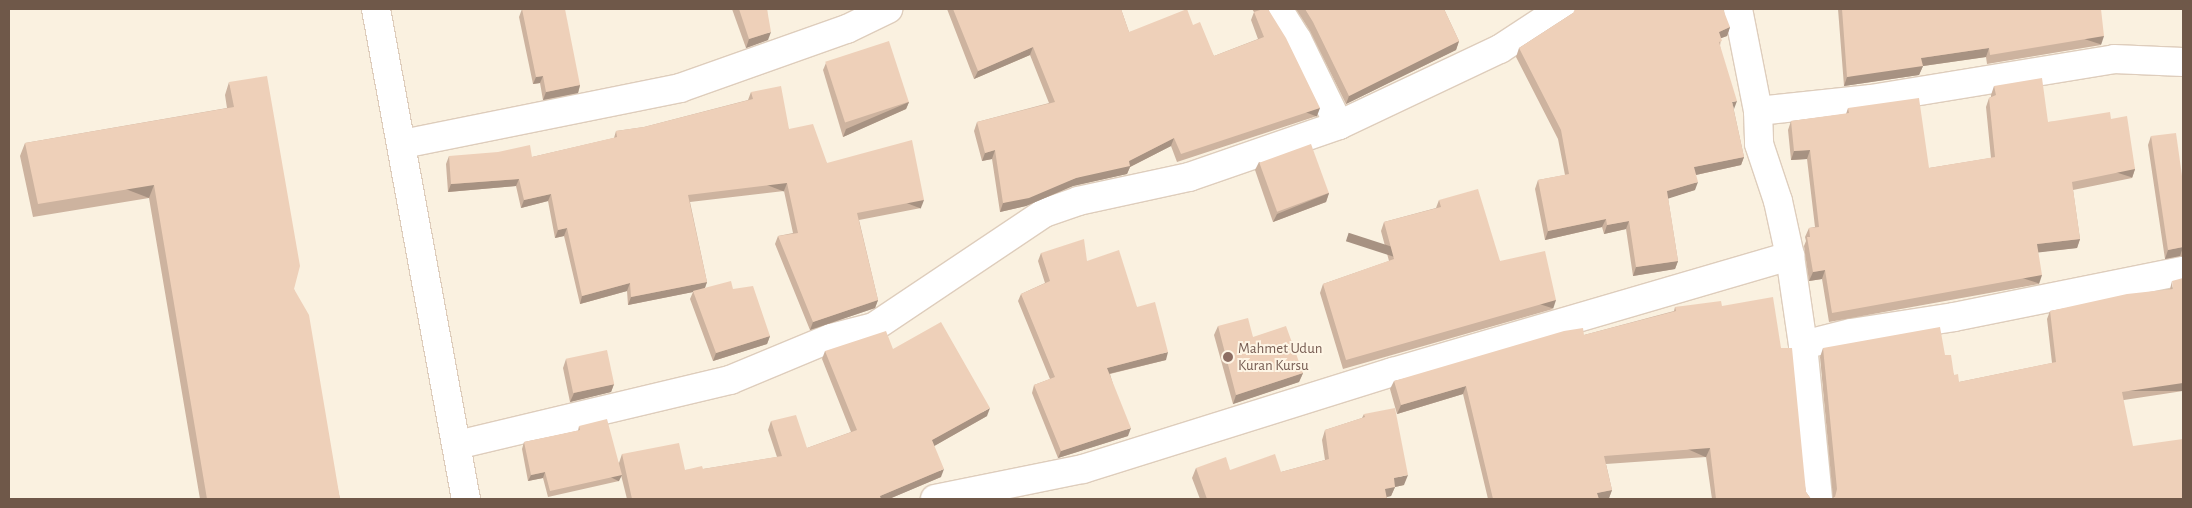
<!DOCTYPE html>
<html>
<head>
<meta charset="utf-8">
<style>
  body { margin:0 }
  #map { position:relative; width:2192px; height:508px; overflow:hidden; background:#faf1e0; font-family:"Alegreya Sans",sans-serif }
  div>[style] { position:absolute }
  .roads { filter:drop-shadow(1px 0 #decdbc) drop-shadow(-1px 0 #decdbc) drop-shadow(0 1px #decdbc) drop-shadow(0 -1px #decdbc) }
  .minor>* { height:28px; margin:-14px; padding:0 14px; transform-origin:14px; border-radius:14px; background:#fff }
  .wall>* { inset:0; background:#cdb39f }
  .shaded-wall>* { inset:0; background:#a79282; transform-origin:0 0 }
  .building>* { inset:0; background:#eed0b9; transform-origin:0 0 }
  .dots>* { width:14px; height:14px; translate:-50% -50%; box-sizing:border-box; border:2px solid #fef5e5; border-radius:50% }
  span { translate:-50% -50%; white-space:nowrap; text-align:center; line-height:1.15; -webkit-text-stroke:4px #fef5e5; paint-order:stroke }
  .education-label { font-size:15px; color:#785e54 }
  .left { translate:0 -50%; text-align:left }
  .frame { position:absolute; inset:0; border:10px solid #6f5849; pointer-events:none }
</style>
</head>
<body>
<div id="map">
  <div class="roads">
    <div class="minor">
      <div style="left:376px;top:9px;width:498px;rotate:79.6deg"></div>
      <div style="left:1278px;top:9px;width:36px;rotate:58deg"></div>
      <div style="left:1297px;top:39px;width:96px;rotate:64deg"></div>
      <div style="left:1738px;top:9px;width:104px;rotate:78.9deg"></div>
      <div style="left:1758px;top:111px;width:33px;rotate:88deg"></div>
      <div style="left:1759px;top:144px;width:60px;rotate:71.6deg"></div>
      <div style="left:1778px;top:201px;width:56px;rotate:77.7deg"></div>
      <div style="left:1790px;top:256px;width:90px;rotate:81.7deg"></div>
      <div style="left:1803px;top:345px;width:155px;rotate:84.4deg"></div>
      <div style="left:1758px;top:111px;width:114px;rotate:-6.1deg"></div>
      <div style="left:1871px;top:99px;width:246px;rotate:-9.3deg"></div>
      <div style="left:2114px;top:59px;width:69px;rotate:2.5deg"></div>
      <div style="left:403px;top:144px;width:283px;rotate:-11.4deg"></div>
      <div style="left:680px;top:88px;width:177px;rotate:-19.5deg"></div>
      <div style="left:847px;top:29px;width:46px;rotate:-26deg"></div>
      <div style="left:1803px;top:345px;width:49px;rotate:-14deg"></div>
      <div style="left:1851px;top:333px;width:104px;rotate:-8.8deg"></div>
      <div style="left:1954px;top:317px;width:234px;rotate:-11.4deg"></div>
      <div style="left:457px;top:445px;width:281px;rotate:-13.4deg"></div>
      <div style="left:730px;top:380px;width:109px;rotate:-22.6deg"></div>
      <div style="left:831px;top:338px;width:44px;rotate:-14.3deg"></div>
      <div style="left:874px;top:327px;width:205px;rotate:-33.8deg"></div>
      <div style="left:1044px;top:213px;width:36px;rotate:-19deg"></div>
      <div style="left:1078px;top:201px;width:114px;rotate:-12.2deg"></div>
      <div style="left:1189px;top:177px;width:159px;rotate:-19.1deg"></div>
      <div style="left:1339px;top:125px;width:178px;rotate:-25.3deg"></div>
      <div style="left:1500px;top:49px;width:73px;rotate:-33.3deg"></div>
      <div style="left:935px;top:499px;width:151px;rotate:-11.5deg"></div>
      <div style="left:1083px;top:469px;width:325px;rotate:-17.4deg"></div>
      <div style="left:1393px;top:372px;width:414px;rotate:-16.3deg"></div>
    </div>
  </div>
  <div class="wall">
    <div style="clip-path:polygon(522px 9px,580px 85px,578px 93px,543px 100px,540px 83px,533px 84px,519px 17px)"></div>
    <div style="clip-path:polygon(732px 9px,767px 9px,768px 40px,746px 48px)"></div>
    <div style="clip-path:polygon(947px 9px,1121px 9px,1129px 32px,1193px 25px,1214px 56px,1258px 39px,1251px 20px,1254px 12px,1252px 9px,1268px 9px,1317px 116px,1177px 162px,1171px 146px,1130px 167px,1127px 174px,1073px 186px,1026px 206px,1000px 212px,992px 159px,982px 161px,974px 131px,977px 122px,1049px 103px,1030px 55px,974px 79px)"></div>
    <div style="clip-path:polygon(1296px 9px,1444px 9px,1459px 41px,1456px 50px,1346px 104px,1310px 31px)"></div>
    <div style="clip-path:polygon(1838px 9px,2101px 9px,2101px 45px,1987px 64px,1986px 57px,1923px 66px,1919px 75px,1844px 86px)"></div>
    <div style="clip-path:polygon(1573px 13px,1730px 27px,1727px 36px,1721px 38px,1720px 46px,1744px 157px,1741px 165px,1696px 175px,1695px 190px,1668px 198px,1678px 261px,1675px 269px,1633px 276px,1626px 229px,1604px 234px,1602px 227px,1545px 240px,1535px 189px,1538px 180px,1565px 175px,1558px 139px,1516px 57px,1519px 48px)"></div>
    <div style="clip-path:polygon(826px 63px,909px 102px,906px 109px,843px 137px,823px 70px)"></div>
    <div style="clip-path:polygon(229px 82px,294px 289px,340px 499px,200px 499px,149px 198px,33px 217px,20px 156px,25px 143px,227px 108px,225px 95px)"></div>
    <div style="clip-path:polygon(1994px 86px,2048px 122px,2111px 119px,2135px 169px,2132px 178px,2073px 190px,2080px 239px,2077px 248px,2038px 252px,2039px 284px,1829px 322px,1822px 279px,1809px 281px,1804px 246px,1806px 241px,1805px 237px,1809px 228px,1815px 227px,1807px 159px,1791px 160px,1788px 130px,1791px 121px,1846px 114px,1848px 108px,1929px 168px,1991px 158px,1986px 107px,1989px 98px,1991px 97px,1991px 95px)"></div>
    <div style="clip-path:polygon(751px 92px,789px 129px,827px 163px,921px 208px,859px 220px,878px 300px,875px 308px,810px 330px,775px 244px,778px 236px,793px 233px,784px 191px,690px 202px,707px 282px,705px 288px,733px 289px,770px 336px,767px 344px,713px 361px,690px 299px,693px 292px,628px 305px,627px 291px,580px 304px,564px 236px,555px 238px,548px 201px,521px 208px,516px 186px,448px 192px,446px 164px,449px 156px,532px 157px,614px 138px,616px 131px,644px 127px,748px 100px)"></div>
    <div style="clip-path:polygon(2151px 136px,2183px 183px,2183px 257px,2180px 256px,2165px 259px,2148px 145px)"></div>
    <div style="clip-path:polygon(1259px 162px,1329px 193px,1326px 202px,1273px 222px,1255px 170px)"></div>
    <div style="clip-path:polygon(1439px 200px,1500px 261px,1553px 309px,1343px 369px,1320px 293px,1323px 284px,1389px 261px,1381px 231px,1384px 222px,1436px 208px)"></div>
    <div style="clip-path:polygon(1041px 253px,1087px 261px,1137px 307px,1166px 360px,1110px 374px,1128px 436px,1058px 458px,1032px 393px,1034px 385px,1050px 379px,1018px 301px,1021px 294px,1045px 283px,1038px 261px)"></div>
    <div style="clip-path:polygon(2172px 281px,2183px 391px,2124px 400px,1833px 498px,1820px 357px,1823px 348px,1945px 355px,1954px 375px,1959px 382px,2052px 363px,2047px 319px,2050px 311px,2170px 289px)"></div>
    <div style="clip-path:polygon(1722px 306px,1781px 348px,1806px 492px,1811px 499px,1712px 499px,1706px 457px,1606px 464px,1612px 490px,1609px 498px,1605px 499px,1488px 499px,1463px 394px,1397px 414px,1390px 389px,1394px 381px,1584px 335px,1674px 311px,1675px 307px)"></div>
    <div style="clip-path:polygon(1218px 326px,1253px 337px,1303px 373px,1299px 382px,1233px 404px,1214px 335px)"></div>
    <div style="clip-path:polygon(893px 349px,987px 416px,934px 446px,941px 477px,889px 499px,627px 499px,621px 475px,619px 481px,548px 497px,543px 478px,528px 481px,522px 449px,524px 442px,578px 431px,579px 426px,619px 463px,622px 454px,685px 470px,703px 469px,777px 457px,768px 430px,771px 421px,807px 448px,851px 432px,822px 359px,825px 351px)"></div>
    <div style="clip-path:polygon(566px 359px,614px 384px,611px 392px,570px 402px,563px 368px)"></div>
    <div style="clip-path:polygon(1364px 414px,1404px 485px,1395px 487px,1391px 496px,1387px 497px,1387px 499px,1200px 499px,1192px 478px,1196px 468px,1230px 470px,1281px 472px,1325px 460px,1322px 440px,1325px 430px,1362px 418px)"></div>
  </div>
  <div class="shaded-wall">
    <div style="clip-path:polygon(1730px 27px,1727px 36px,1716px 40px,1719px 32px)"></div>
    <div style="clip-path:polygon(771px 32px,768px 40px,746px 48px,749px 39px)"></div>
    <div style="left:2104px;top:36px;width:9px;height:116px;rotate:108deg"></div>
    <div style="clip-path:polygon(1459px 41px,1456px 50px,1346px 104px,1349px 96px)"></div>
    <div style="clip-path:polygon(1033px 47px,1030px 55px,974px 79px,978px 71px)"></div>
    <div style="clip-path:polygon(1989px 48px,1986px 57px,1923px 66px,1919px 75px,1844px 86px,1847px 77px,1921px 58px)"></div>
    <div style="clip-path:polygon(543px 76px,540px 83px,533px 84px,536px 77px)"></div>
    <div style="clip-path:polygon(580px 85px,578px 93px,543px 100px,546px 92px)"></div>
    <div style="clip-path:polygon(1737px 101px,1734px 109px,1732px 102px)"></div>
    <div style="clip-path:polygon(909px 102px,906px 109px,843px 137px,846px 129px)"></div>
    <div style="left:1320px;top:108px;width:9px;height:146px;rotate:111deg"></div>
    <div style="clip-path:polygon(1174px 138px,1171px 146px,1130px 167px,1127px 174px,1073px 186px,1026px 206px,1000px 212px,1003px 203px,1076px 178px,1129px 161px)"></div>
    <div style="clip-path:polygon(995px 150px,992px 159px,982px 161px,985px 153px)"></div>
    <div style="clip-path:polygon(1810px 150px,1807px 159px,1791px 160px,1794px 151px)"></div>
    <div style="clip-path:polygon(1744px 157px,1741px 165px,1691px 176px,1694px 167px)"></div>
    <div style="left:2135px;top:169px;width:9px;height:64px;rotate:108deg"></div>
    <div style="clip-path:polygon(519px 179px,516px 186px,448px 192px,451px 184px)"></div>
    <div style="clip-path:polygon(1698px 182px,1695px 190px,1664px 200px,1667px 191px)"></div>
    <div style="left:787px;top:183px;width:9px;height:100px;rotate:111deg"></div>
    <div style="left:154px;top:185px;width:14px;height:118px;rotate:111deg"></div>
    <div style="clip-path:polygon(1329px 193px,1326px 202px,1273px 222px,1277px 214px)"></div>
    <div style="clip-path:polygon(551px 194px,548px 201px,521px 208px,524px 200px)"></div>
    <div style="left:924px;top:200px;width:9px;height:68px;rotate:111deg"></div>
    <div style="clip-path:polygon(1606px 219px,1602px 227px,1545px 240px,1548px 231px)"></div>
    <div style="clip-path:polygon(1629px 221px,1626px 229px,1604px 234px,1607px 225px)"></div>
    <div style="clip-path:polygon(567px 228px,564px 236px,555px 238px,558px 230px)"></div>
    <div style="clip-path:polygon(2080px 239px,2077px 248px,2034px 253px,2037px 244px)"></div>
    <div style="clip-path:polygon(2183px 247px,2180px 256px,2165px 259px,2168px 250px)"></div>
    <div style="clip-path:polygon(1678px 261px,1675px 269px,1633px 276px,1636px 267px)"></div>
    <div style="clip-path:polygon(1825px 270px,1822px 279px,1809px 281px,1813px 272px)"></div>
    <div style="left:2042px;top:275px;width:9px;height:213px;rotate:108deg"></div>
    <div style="clip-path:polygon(707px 282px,704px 290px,693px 291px,693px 292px,628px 305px,631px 297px)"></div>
    <div style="clip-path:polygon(630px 283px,627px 291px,580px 304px,582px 296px)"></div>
    <div style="clip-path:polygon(878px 300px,875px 308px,810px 330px,813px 322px)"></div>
    <div style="left:1556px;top:300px;width:9px;height:218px;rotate:108deg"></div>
    <div style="clip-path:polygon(770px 336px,767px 344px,713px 361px,716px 353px)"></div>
    <div style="clip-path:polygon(1168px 352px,1166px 360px,1104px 375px,1107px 368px)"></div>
    <div style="clip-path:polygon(1303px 373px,1299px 382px,1233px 404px,1236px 395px)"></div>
    <div style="left:2183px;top:383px;width:8px;height:62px;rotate:90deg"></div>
    <div style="clip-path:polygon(614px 384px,611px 392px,570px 402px,574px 393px)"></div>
    <div style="clip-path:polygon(1466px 386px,1463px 394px,1397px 414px,1401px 405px)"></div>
    <div style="clip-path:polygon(990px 408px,987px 416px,929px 449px,932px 440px)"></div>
    <div style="clip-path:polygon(1131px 428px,1128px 436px,1058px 458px,1061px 451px)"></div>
    <div style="left:1710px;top:448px;width:10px;height:106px;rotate:114deg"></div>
    <div style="clip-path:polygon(944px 469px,941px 477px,889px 499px,879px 499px,880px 496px)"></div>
    <div style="clip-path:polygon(545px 472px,543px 478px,528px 481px,531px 475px)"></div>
    <div style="left:622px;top:475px;width:7px;height:74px;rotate:117deg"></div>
    <div style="clip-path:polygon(1408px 475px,1404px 485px,1395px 487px,1391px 496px,1381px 498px,1385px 489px,1394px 478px)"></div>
    <div style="clip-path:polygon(1612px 490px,1609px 498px,1595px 499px,1597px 493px)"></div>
  </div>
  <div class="building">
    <div style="clip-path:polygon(522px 9px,565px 9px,580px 85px,546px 92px,543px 76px,536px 77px)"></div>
    <div style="clip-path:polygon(739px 9px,767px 9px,771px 32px,749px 39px)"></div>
    <div style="clip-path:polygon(953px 9px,1121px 9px,1129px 32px,1187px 9px,1193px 25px,1200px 22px,1214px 56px,1264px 37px,1254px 12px,1260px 10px,1260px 9px,1268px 9px,1286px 38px,1320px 108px,1181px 154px,1174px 138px,1129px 161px,1130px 166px,1076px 178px,1029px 198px,1003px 203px,995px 150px,985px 153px,977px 122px,1055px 102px,1033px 47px,978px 71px)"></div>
    <div style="clip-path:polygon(1305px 9px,1444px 9px,1459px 41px,1349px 96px,1313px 22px)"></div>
    <div style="clip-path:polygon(1575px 9px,1723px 9px,1730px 27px,1719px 32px,1722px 41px,1719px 42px,1737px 101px,1732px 102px,1744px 157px,1694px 167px,1698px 182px,1667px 191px,1678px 261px,1636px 267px,1629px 221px,1607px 225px,1606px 219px,1548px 231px,1538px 180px,1569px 174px,1561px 130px,1519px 48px,1573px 13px)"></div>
    <div style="clip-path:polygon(1842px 9px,2101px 9px,2104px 36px,1990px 55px,1989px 48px,1921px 58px,1923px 66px,1847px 77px)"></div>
    <div style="left:889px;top:41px;width:64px;height:67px;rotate:72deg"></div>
    <div style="clip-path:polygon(267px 76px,300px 266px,294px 289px,309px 315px,340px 499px,207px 499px,154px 185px,38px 204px,25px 143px,234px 107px,229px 82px)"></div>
    <div style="clip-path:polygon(2042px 78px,2048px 122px,2110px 112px,2111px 119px,2127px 116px,2135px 169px,2072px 182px,2080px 239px,2037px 244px,2042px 275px,1832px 313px,1825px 270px,1813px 272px,1807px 237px,1810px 237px,1809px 228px,1819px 227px,1810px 150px,1794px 151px,1791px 121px,1849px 113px,1848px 108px,1919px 98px,1929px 168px,1995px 157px,1989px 98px,1996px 95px,1994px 86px)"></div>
    <div style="clip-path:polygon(781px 86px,789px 129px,813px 124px,827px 163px,912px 140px,924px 200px,857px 213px,878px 300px,813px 322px,778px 236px,798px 233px,787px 183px,688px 195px,707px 282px,631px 297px,630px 283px,582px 296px,567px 228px,558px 230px,551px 194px,524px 200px,519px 179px,451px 184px,449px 156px,498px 152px,530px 145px,532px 157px,617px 137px,616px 131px,644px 127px,753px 99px,751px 92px)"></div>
    <div style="clip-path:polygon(2176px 133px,2183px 183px,2183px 247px,2168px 250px,2151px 136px)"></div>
    <div style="left:1311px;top:144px;width:52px;height:55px;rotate:70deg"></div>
    <div style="clip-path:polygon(1478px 189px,1500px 261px,1545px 251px,1556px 300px,1346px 360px,1323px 284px,1394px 259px,1384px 222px,1441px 207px,1439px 200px)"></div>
    <div style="clip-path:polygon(1084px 239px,1087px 261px,1119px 250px,1137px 307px,1155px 302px,1168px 352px,1107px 368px,1131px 428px,1061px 451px,1034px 385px,1055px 377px,1021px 294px,1050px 281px,1041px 253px)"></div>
    <div style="clip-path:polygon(2183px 278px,2183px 383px,2122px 392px,2133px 446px,2183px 439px,2183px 499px,1832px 499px,1835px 497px,1837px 489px,1823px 348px,1940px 327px,1945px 355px,1951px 355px,1954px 375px,1958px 374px,1959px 382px,2056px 362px,2050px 311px,2127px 294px,2173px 289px,2172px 281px)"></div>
    <div style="clip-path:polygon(731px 281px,733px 289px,753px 286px,770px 336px,716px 353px,693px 291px)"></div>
    <div style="clip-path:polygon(1773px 297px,1781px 348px,1792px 348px,1806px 492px,1811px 499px,1716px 499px,1710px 448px,1604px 456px,1612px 490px,1597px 493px,1599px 499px,1493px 499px,1466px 386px,1401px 405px,1394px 381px,1564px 331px,1583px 328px,1584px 335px,1676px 311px,1675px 307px,1721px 301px,1722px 306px)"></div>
    <div style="clip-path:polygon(1248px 318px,1253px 337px,1286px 326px,1303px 373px,1236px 395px,1218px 326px)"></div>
    <div style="clip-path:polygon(941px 322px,990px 408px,932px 440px,944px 469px,880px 496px,881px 499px,829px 499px,829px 498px,824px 499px,632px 499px,622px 454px,679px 443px,685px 470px,702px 466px,703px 469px,782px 456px,771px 421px,796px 415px,807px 448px,857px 430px,825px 351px,886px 331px,893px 349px)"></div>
    <div style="left:607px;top:350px;width:35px;height:42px;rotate:78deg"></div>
    <div style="clip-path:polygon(1395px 408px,1408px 475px,1394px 478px,1395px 487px,1385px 489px,1387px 499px,1207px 499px,1196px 468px,1226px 457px,1230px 470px,1275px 454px,1281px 472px,1329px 459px,1325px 430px,1365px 417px,1364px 414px)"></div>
    <div style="clip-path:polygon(607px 419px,622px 475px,550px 491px,545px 472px,531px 475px,524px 442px,580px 430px,579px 426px)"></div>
  </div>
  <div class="dots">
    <div style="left:1228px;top:357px;background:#8d6e63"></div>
  </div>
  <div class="education-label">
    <span class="left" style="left:1238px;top:357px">Mahmet Udun<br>Kuran Kursu</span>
  </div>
  <div class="frame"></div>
</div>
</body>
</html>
